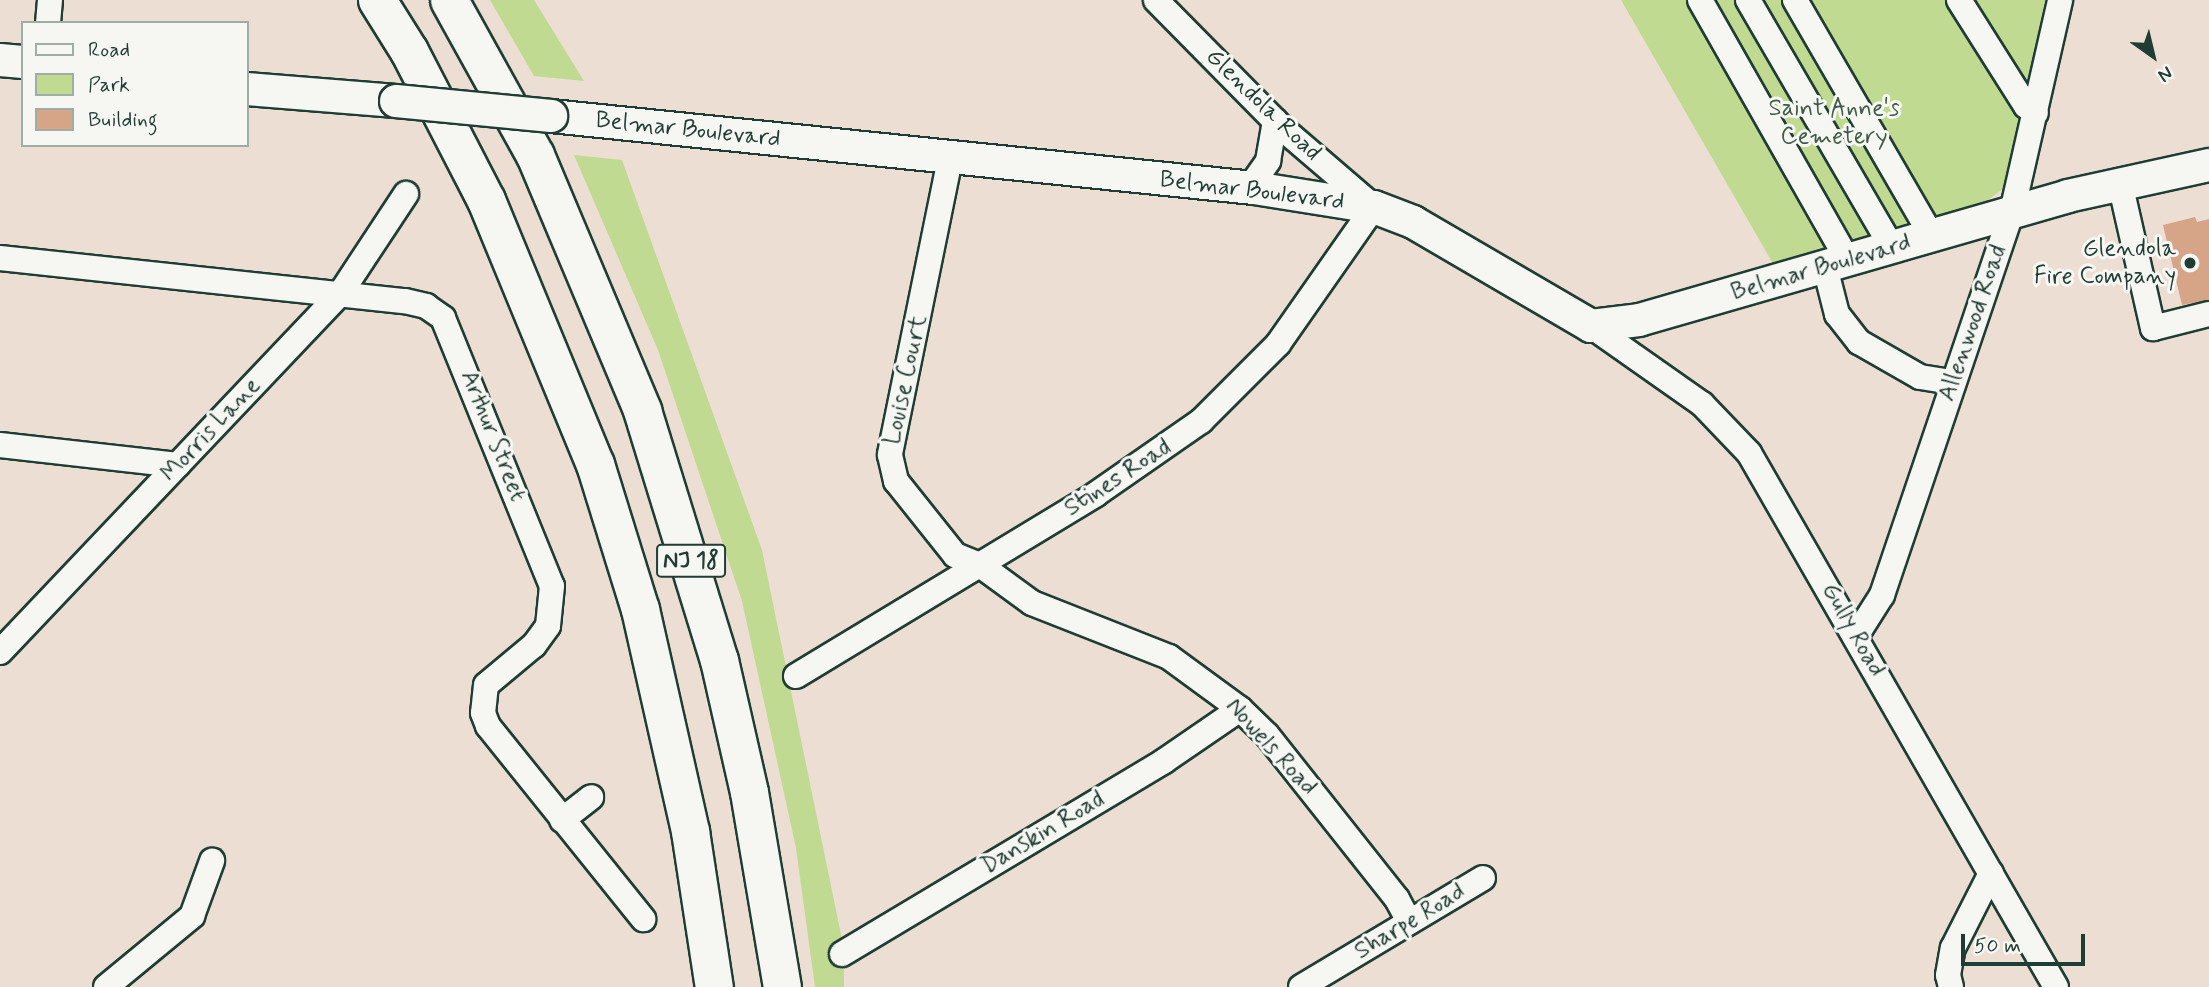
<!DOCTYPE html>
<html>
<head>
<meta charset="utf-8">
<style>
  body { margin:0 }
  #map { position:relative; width:2209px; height:987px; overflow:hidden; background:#ecded2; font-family:Mynerve,sans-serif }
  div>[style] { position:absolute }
  .green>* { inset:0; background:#c0da91 }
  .building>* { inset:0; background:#d6a588 }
  .roads { filter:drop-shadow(2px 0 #1f3d34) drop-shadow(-2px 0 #1f3d34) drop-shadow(0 2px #1f3d34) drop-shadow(0 -2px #1f3d34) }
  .minor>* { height:24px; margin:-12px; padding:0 12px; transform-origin:12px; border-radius:12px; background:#f6f6f2 }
  .major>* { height:32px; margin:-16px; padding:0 16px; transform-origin:16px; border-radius:16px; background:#f6f6f2 }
  .highway>* { height:37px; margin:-18.5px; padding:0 18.5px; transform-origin:18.5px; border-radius:18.5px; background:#f6f6f2 }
  .bridges { filter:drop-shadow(2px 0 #1f3d34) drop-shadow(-2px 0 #1f3d34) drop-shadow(0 2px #1f3d34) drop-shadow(0 -2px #1f3d34) }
  .major-bridge>* { height:32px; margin:-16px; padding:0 16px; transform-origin:16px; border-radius:16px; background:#f6f6f2 }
  .dots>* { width:19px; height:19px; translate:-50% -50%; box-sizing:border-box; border:4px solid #f6f6f2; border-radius:50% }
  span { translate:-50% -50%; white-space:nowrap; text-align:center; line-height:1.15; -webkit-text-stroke:6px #f6f6f2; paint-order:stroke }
  .shield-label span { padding:2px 5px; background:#f6f6f2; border:2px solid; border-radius:5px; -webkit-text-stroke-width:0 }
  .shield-label { font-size:23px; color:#1f3d34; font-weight:700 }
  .street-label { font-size:24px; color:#1f3d34 }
  .park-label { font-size:24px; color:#3f5c47 }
  .poi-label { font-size:24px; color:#1f3d34 }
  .right { translate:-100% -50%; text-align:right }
  .legend { position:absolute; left:21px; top:21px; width:228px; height:126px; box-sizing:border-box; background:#f6f6f2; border:2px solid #a0aca6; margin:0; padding:9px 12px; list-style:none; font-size:21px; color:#1f3d34 }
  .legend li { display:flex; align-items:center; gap:14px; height:35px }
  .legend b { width:35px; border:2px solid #a0aca6 }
  .north { position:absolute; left:2118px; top:21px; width:70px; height:70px; -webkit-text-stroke:5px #f6f6f2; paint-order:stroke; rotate:146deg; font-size:19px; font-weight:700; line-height:28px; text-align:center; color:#1f3d34 }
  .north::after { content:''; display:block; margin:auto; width:24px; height:32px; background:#1f3d34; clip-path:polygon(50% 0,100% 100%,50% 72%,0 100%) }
  .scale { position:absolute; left:1961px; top:934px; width:124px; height:32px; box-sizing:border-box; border:4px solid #1f3d34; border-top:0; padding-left:9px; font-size:21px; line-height:24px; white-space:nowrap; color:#1f3d34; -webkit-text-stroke:5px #f6f6f2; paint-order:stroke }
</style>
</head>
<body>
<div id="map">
  <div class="green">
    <div style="clip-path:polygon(490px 0,534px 0,584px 81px,534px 76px)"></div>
    <div style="clip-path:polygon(1621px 0,2045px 0,2008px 185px,1975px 210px,1775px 267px)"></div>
    <div style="clip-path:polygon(574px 155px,622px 160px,762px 550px,844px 949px,844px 987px,815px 987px,796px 848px,742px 601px,658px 350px)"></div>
  </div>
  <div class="building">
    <div style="clip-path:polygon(2195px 217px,2197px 222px,2209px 219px,2209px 300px,2182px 305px,2163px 225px)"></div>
  </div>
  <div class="roads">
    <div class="minor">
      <div style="left:1700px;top:0;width:299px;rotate:60.4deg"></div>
      <div style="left:1748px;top:0;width:286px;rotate:59.8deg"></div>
      <div style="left:1795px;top:0;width:273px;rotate:59.9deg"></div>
      <div style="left:1959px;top:0;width:125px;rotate:57.7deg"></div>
      <div style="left:2026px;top:106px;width:12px;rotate:35deg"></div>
      <div style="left:48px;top:23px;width:23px;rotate:-85deg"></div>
      <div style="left:950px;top:159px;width:302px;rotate:101.5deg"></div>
      <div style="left:890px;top:455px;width:27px;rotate:77deg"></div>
      <div style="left:896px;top:481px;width:95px;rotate:51.4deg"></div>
      <div style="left:955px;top:555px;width:27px;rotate:22deg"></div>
      <div style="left:980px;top:565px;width:64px;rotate:36.2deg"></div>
      <div style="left:1032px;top:603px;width:147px;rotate:21.5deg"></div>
      <div style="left:1169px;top:657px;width:88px;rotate:36.2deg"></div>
      <div style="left:1240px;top:709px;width:37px;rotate:44deg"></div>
      <div style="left:1267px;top:735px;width:209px;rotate:51.6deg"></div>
      <div style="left:1397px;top:899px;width:26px;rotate:62deg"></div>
      <div style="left:2120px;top:183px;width:149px;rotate:77.2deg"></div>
      <div style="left:2153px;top:328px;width:58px;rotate:-14deg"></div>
      <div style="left:1250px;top:187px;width:32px;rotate:-55deg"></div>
      <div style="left:1268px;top:161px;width:41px;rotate:-80.1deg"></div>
      <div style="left:0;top:258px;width:407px;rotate:6.1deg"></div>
      <div style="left:405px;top:301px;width:22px;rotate:13deg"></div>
      <div style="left:426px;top:306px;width:21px;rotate:35deg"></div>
      <div style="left:443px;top:318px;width:289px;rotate:67.9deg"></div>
      <div style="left:552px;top:586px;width:40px;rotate:95.7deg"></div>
      <div style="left:548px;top:626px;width:24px;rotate:126deg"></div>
      <div style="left:534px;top:645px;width:62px;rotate:140.2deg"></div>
      <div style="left:486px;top:685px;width:28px;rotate:96deg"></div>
      <div style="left:483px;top:713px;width:14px;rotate:69deg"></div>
      <div style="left:488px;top:726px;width:248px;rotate:51.2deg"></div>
      <div style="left:1825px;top:267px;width:49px;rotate:75.7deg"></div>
      <div style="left:1837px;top:314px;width:36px;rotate:52deg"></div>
      <div style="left:1859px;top:342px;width:70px;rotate:29.8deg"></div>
      <div style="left:1920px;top:377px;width:32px;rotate:9deg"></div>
      <div style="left:1591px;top:326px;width:136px;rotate:35.1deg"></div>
      <div style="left:1702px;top:404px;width:68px;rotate:46.2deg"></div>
      <div style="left:1749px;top:453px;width:616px;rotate:60.11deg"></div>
      <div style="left:0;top:445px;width:179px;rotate:6.4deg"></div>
      <div style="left:1856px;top:636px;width:49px;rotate:-57.6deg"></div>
      <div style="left:1882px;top:595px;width:404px;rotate:-71.3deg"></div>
      <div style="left:2012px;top:212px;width:217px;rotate:-77.2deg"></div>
      <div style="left:0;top:652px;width:494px;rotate:-46.5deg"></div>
      <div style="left:340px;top:294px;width:120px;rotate:-56.6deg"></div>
      <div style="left:796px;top:676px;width:351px;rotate:-31.2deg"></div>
      <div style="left:1096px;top:494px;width:128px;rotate:-34.8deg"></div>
      <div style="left:1201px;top:421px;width:109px;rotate:-45deg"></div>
      <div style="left:1278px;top:344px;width:167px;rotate:-55deg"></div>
      <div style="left:1374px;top:207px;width:120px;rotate:-139.4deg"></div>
      <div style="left:1283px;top:129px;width:181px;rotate:-134.6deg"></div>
      <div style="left:562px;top:820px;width:37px;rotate:-38deg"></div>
      <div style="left:842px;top:954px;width:375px;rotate:-30.9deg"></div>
      <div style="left:1164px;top:761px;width:92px;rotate:-34.4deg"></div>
      <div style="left:106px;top:987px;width:112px;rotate:-39.5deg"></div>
      <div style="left:192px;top:916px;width:59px;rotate:-70deg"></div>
      <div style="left:1301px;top:987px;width:212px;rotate:-30.9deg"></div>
      <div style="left:1951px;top:987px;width:12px;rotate:-104deg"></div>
      <div style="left:1948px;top:975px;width:27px;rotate:-80deg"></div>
      <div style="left:1953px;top:948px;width:84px;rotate:-63.1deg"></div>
    </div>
    <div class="major">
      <div style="left:0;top:60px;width:23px;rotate:5deg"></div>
      <div style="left:247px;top:89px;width:149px;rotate:4.6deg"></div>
      <div style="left:551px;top:116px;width:707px;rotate:5.85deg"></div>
      <div style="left:1254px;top:188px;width:121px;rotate:9deg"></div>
      <div style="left:1374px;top:207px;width:42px;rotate:21deg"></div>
      <div style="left:1413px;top:222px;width:206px;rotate:30.3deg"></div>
      <div style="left:1591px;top:326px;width:48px;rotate:-7.1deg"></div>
      <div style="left:1639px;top:320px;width:447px;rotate:-16.1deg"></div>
      <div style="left:2068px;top:196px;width:144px;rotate:-12.4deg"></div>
    </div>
    <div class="highway">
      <div style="left:377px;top:0;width:60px;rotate:57.9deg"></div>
      <div style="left:409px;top:51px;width:168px;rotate:62.7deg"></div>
      <div style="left:486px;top:200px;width:286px;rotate:67.6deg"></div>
      <div style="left:595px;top:464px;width:152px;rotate:72.8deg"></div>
      <div style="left:640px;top:609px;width:228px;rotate:77.3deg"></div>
      <div style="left:690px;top:831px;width:158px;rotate:81.3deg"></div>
      <div style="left:449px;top:0;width:177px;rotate:61deg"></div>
      <div style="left:535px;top:155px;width:277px;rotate:67.2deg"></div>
      <div style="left:642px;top:410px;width:262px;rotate:72.9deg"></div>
      <div style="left:719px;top:660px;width:135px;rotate:77.2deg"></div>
      <div style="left:749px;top:792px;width:198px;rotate:80.4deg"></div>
    </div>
  </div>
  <div class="bridges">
    <div class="major-bridge">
      <div style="left:396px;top:101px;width:156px;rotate:5.5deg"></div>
    </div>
  </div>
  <div class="dots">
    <div style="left:2190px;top:263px;background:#1f3d34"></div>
  </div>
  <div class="shield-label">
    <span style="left:691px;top:561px">NJ 18</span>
  </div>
  <div class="street-label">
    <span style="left:1263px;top:105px;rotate:44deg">Glendola Road</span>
    <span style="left:688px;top:130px;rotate:6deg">Belmar Boulevard</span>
    <span style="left:1252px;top:191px;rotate:7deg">Belmar Boulevard</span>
    <span style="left:1821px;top:268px;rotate:-16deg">Belmar Boulevard</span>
    <span style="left:1973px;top:323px;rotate:-71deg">Allenwood Road</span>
    <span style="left:906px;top:380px;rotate:-78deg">Louise Court</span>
    <span style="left:211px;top:430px;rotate:-47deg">Morris Lane</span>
    <span style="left:493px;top:436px;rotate:68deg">Arthur Street</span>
    <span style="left:1118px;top:478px;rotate:-33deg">Stines Road</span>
    <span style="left:1853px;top:630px;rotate:61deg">Gully Road</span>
    <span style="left:1271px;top:747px;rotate:48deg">Nowels Road</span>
    <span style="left:1043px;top:833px;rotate:-31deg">Danskin Road</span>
    <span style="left:1410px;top:922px;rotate:-31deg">Sharpe Road</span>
  </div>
  <div class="park-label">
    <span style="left:1834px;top:123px">Saint Anne's<br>Cemetery</span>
  </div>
  <div class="poi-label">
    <span class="right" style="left:2176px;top:263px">Glendola<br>Fire Company</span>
  </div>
  <ul class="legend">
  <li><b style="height:9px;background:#f6f6f2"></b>Road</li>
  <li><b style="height:19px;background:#c0da91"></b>Park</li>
  <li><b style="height:19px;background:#d6a588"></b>Building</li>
  </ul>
  <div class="north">N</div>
  <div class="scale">50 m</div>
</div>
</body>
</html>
